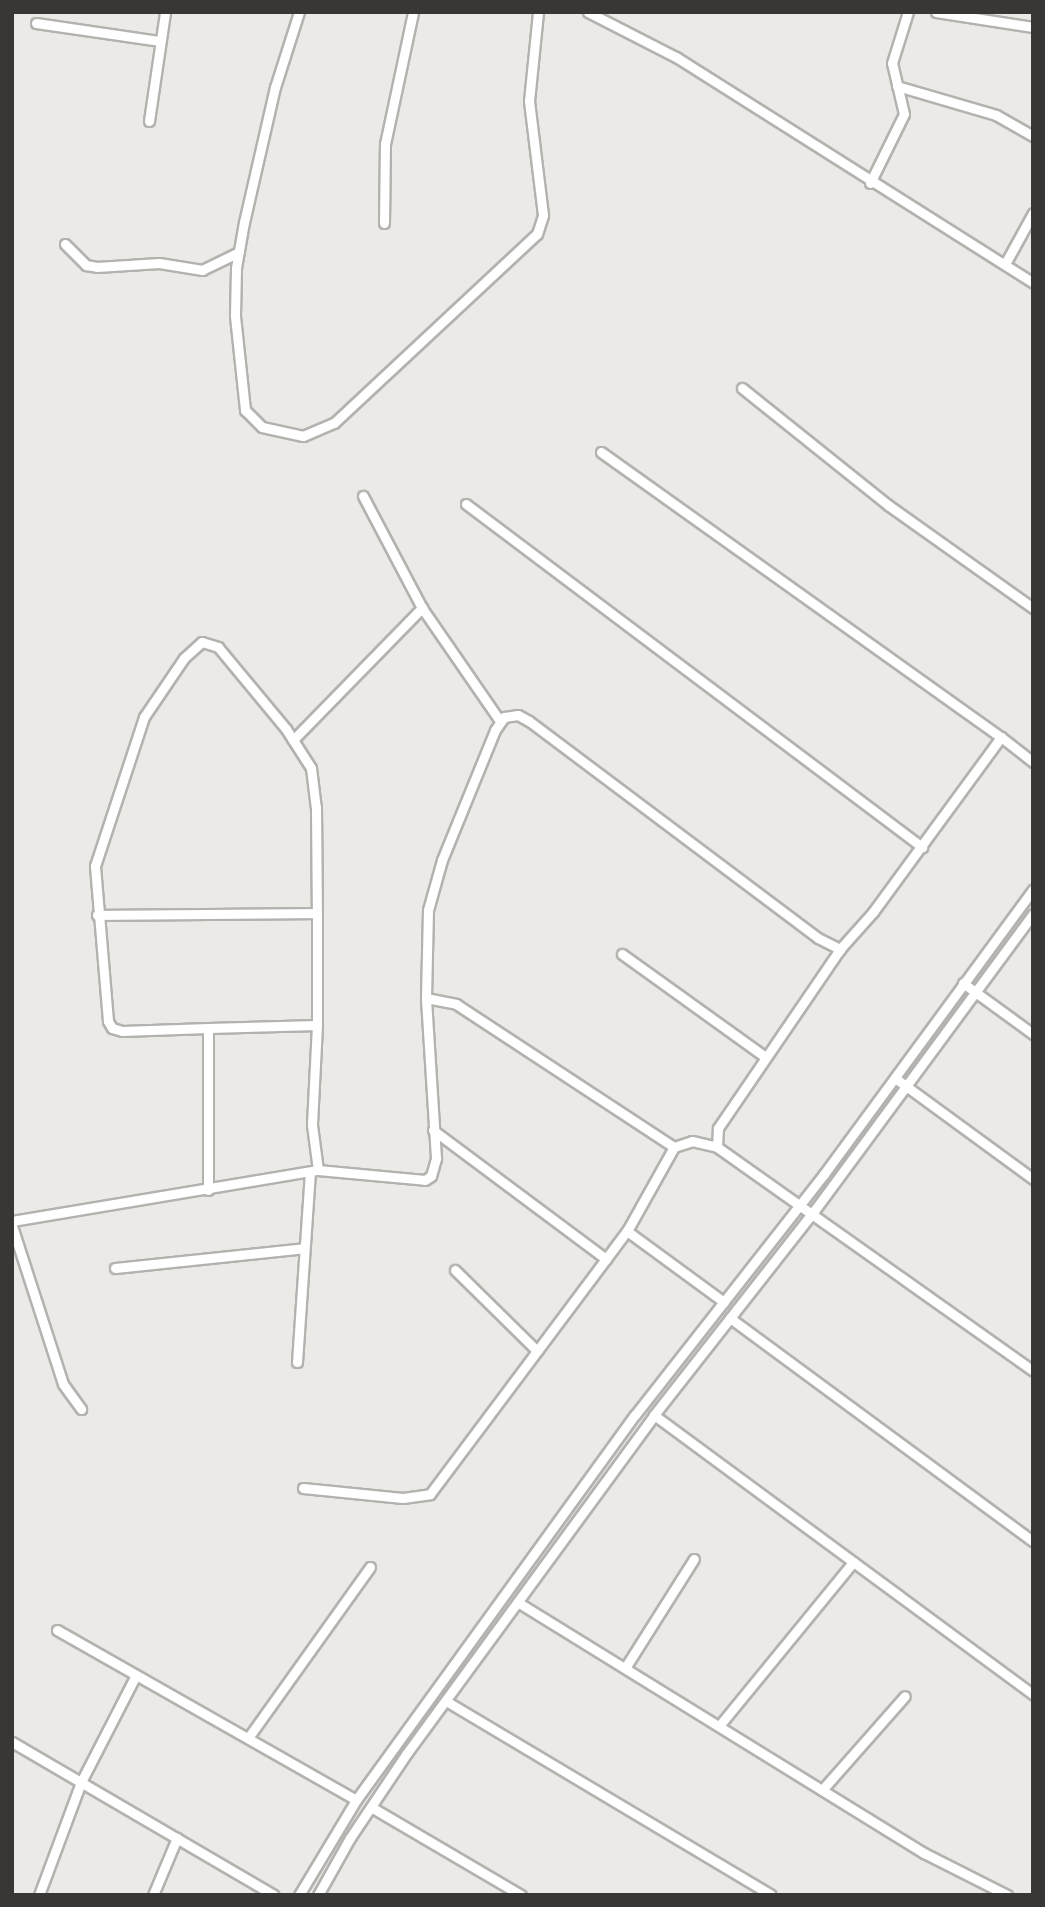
<!DOCTYPE html>
<html>
<head>
<meta charset="utf-8">
<style>
  body { margin:0 }
  #map { position:relative; width:1045px; height:1907px; overflow:hidden; background:#eceae6; font-family:Roboto,sans-serif }
  div>[style] { position:absolute }
  .roads { filter:drop-shadow(2px 0 #b4b2af) drop-shadow(-2px 0 #b4b2af) drop-shadow(0 2px #b4b2af) drop-shadow(0 -2px #b4b2af) }
  .street>* { height:9px; margin:-4.5px; padding:0 4.5px; transform-origin:4.5px; border-radius:4.5px; background:#fff }
  span { translate:-50% -50%; white-space:nowrap; text-align:center; line-height:1.15; -webkit-text-stroke:6px #fff; paint-order:stroke }
  .frame { position:absolute; inset:0; border:14px solid #383736; pointer-events:none }
</style>
</head>
<body>
<div id="map">
  <div class="roads">
    <div class="street">
      <div style="left:299px;top:12px;width:79px;rotate:107.7deg"></div>
      <div style="left:275px;top:87px;width:139px;rotate:102.9deg"></div>
      <div style="left:244px;top:222px;width:47px;rotate:99.9deg"></div>
      <div style="left:236px;top:268px;width:48px;rotate:91.2deg"></div>
      <div style="left:235px;top:316px;width:95px;rotate:83.9deg"></div>
      <div style="left:245px;top:410px;width:24px;rotate:45deg"></div>
      <div style="left:262px;top:427px;width:42px;rotate:12.4deg"></div>
      <div style="left:303px;top:436px;width:34px;rotate:-23deg"></div>
      <div style="left:334px;top:423px;width:277px;rotate:-43deg"></div>
      <div style="left:537px;top:234px;width:20px;rotate:-72deg"></div>
      <div style="left:543px;top:215px;width:115px;rotate:-97deg"></div>
      <div style="left:529px;top:101px;width:89px;rotate:-84.2deg"></div>
      <div style="left:588px;top:12px;width:99px;rotate:27.1deg"></div>
      <div style="left:676px;top:57px;width:423px;rotate:32.3deg"></div>
      <div style="left:936px;top:12px;width:98px;rotate:8.8deg"></div>
      <div style="left:36px;top:23px;width:124px;rotate:8.3deg"></div>
      <div style="left:897px;top:86px;width:103px;rotate:16.3deg"></div>
      <div style="left:996px;top:115px;width:43px;rotate:29.6deg"></div>
      <div style="left:149px;top:121px;width:110px;rotate:-81.6deg"></div>
      <div style="left:870px;top:183px;width:77px;rotate:-63.8deg"></div>
      <div style="left:904px;top:114px;width:52px;rotate:-103.2deg"></div>
      <div style="left:892px;top:63px;width:53px;rotate:-72.6deg"></div>
      <div style="left:384px;top:223px;width:79px;rotate:-89.3deg"></div>
      <div style="left:385px;top:144px;width:135px;rotate:-78deg"></div>
      <div style="left:65px;top:244px;width:30px;rotate:45deg"></div>
      <div style="left:86px;top:265px;width:11px;rotate:10deg"></div>
      <div style="left:97px;top:267px;width:62px;rotate:-3.7deg"></div>
      <div style="left:159px;top:263px;width:44px;rotate:9.2deg"></div>
      <div style="left:202px;top:270px;width:41px;rotate:-25.9deg"></div>
      <div style="left:1005px;top:264px;width:58px;rotate:-61.2deg"></div>
      <div style="left:742px;top:388px;width:187px;rotate:38.7deg"></div>
      <div style="left:888px;top:505px;width:178px;rotate:35.4deg"></div>
      <div style="left:601px;top:452px;width:491px;rotate:35.5deg"></div>
      <div style="left:363px;top:496px;width:127px;rotate:62.2deg"></div>
      <div style="left:422px;top:608px;width:137px;rotate:55.4deg"></div>
      <div style="left:466px;top:504px;width:571px;rotate:36.95deg"></div>
      <div style="left:293px;top:740px;width:185px;rotate:-45.7deg"></div>
      <div style="left:97px;top:915px;width:220px;rotate:-0.5deg"></div>
      <div style="left:317px;top:913px;width:112px;rotate:90deg"></div>
      <div style="left:622px;top:954px;width:175px;rotate:35.7deg"></div>
      <div style="left:963px;top:983px;width:87px;rotate:36.1deg"></div>
      <div style="left:426px;top:998px;width:31px;rotate:11deg"></div>
      <div style="left:456px;top:1004px;width:261px;rotate:33.3deg"></div>
      <div style="left:674px;top:1147px;width:19px;rotate:-18deg"></div>
      <div style="left:692px;top:1141px;width:26px;rotate:13deg"></div>
      <div style="left:717px;top:1147px;width:387px;rotate:35.3deg"></div>
      <div style="left:208px;top:1028px;width:86px;rotate:178deg"></div>
      <div style="left:122px;top:1031px;width:10px;rotate:-163deg"></div>
      <div style="left:112px;top:1028px;width:8px;rotate:-120deg"></div>
      <div style="left:108px;top:1021px;width:156px;rotate:-94.8deg"></div>
      <div style="left:95px;top:866px;width:157px;rotate:-71.8deg"></div>
      <div style="left:144px;top:717px;width:71px;rotate:-55.9deg"></div>
      <div style="left:184px;top:658px;width:24px;rotate:-42deg"></div>
      <div style="left:202px;top:642px;width:17px;rotate:17deg"></div>
      <div style="left:218px;top:647px;width:107px;rotate:50.3deg"></div>
      <div style="left:286px;top:729px;width:46px;rotate:57.3deg"></div>
      <div style="left:311px;top:768px;width:39px;rotate:83deg"></div>
      <div style="left:316px;top:807px;width:106px;rotate:89.5deg"></div>
      <div style="left:895px;top:1078px;width:171px;rotate:36.2deg"></div>
      <div style="left:433px;top:1130px;width:216px;rotate:36.7deg"></div>
      <div style="left:674px;top:1147px;width:96px;rotate:119.2deg"></div>
      <div style="left:627px;top:1231px;width:120px;rotate:36.2deg"></div>
      <div style="left:717px;top:1147px;width:19px;rotate:-87deg"></div>
      <div style="left:718px;top:1128px;width:217px;rotate:-55.7deg"></div>
      <div style="left:208px;top:1190px;width:162px;rotate:-90deg"></div>
      <div style="left:208px;top:1028px;width:109px;rotate:-1.6deg"></div>
      <div style="left:317px;top:1025px;width:100px;rotate:92.9deg"></div>
      <div style="left:312px;top:1125px;width:45px;rotate:82.4deg"></div>
      <div style="left:12px;top:1221px;width:310px;rotate:-9.5deg"></div>
      <div style="left:318px;top:1170px;width:107px;rotate:5.3deg"></div>
      <div style="left:425px;top:1180px;width:7px;rotate:-34deg"></div>
      <div style="left:431px;top:1176px;width:19px;rotate:-74deg"></div>
      <div style="left:436px;top:1158px;width:160px;rotate:-93.6deg"></div>
      <div style="left:426px;top:998px;width:88px;rotate:-88.7deg"></div>
      <div style="left:428px;top:910px;width:52px;rotate:-74.4deg"></div>
      <div style="left:442px;top:860px;width:140px;rotate:-67.8deg"></div>
      <div style="left:495px;top:730px;width:16px;rotate:-55deg"></div>
      <div style="left:504px;top:717px;width:14px;rotate:-8deg"></div>
      <div style="left:518px;top:715px;width:13px;rotate:29deg"></div>
      <div style="left:529px;top:721px;width:361px;rotate:36.9deg"></div>
      <div style="left:818px;top:938px;width:25px;rotate:27deg"></div>
      <div style="left:840px;top:949px;width:50px;rotate:-48.3deg"></div>
      <div style="left:873px;top:912px;width:217px;rotate:-53.8deg"></div>
      <div style="left:1001px;top:737px;width:41px;rotate:38deg"></div>
      <div style="left:12px;top:1226px;width:166px;rotate:72.1deg"></div>
      <div style="left:63px;top:1384px;width:31px;rotate:54deg"></div>
      <div style="left:115px;top:1268px;width:190px;rotate:-6deg"></div>
      <div style="left:455px;top:1270px;width:115px;rotate:44.6deg"></div>
      <div style="left:730px;top:1318px;width:376px;rotate:36.4deg"></div>
      <div style="left:297px;top:1362px;width:190px;rotate:-86.1deg"></div>
      <div style="left:654px;top:1415px;width:471px;rotate:36.4deg"></div>
      <div style="left:303px;top:1488px;width:100px;rotate:5.7deg"></div>
      <div style="left:403px;top:1498px;width:27px;rotate:-8deg"></div>
      <div style="left:430px;top:1494px;width:329px;rotate:-53.2deg"></div>
      <div style="left:519px;top:1603px;width:476px;rotate:31.7deg"></div>
      <div style="left:924px;top:1853px;width:93px;rotate:26.8deg"></div>
      <div style="left:57px;top:1630px;width:344px;rotate:29.6deg"></div>
      <div style="left:625px;top:1668px;width:129px;rotate:-57.7deg"></div>
      <div style="left:446px;top:1701px;width:378px;rotate:30.8deg"></div>
      <div style="left:719px;top:1726px;width:212px;rotate:-50.7deg"></div>
      <div style="left:248px;top:1738px;width:210px;rotate:-54.5deg"></div>
      <div style="left:12px;top:1742px;width:303px;rotate:30.3deg"></div>
      <div style="left:822px;top:1790px;width:125px;rotate:-48.6deg"></div>
      <div style="left:371px;top:1807px;width:174px;rotate:30.4deg"></div>
      <div style="left:39px;top:1895px;width:121px;rotate:-69.6deg"></div>
      <div style="left:81px;top:1782px;width:120px;rotate:-62.8deg"></div>
      <div style="left:153px;top:1895px;width:62px;rotate:-67.2deg"></div>
      <div style="left:299px;top:1895px;width:111px;rotate:-59deg"></div>
      <div style="left:356px;top:1800px;width:475px;rotate:-54.1deg"></div>
      <div style="left:635px;top:1415px;width:306px;rotate:-51.9deg"></div>
      <div style="left:824px;top:1174px;width:353px;rotate:-53.7deg"></div>
      <div style="left:318px;top:1895px;width:65px;rotate:-60.7deg"></div>
      <div style="left:350px;top:1838px;width:102px;rotate:-56.2deg"></div>
      <div style="left:407px;top:1753px;width:419px;rotate:-53.8deg"></div>
      <div style="left:654px;top:1415px;width:259px;rotate:-51.9deg"></div>
      <div style="left:814px;top:1211px;width:369px;rotate:-53.6deg"></div>
    </div>
  </div>
  <div class="frame"></div>
</div>
</body>
</html>
